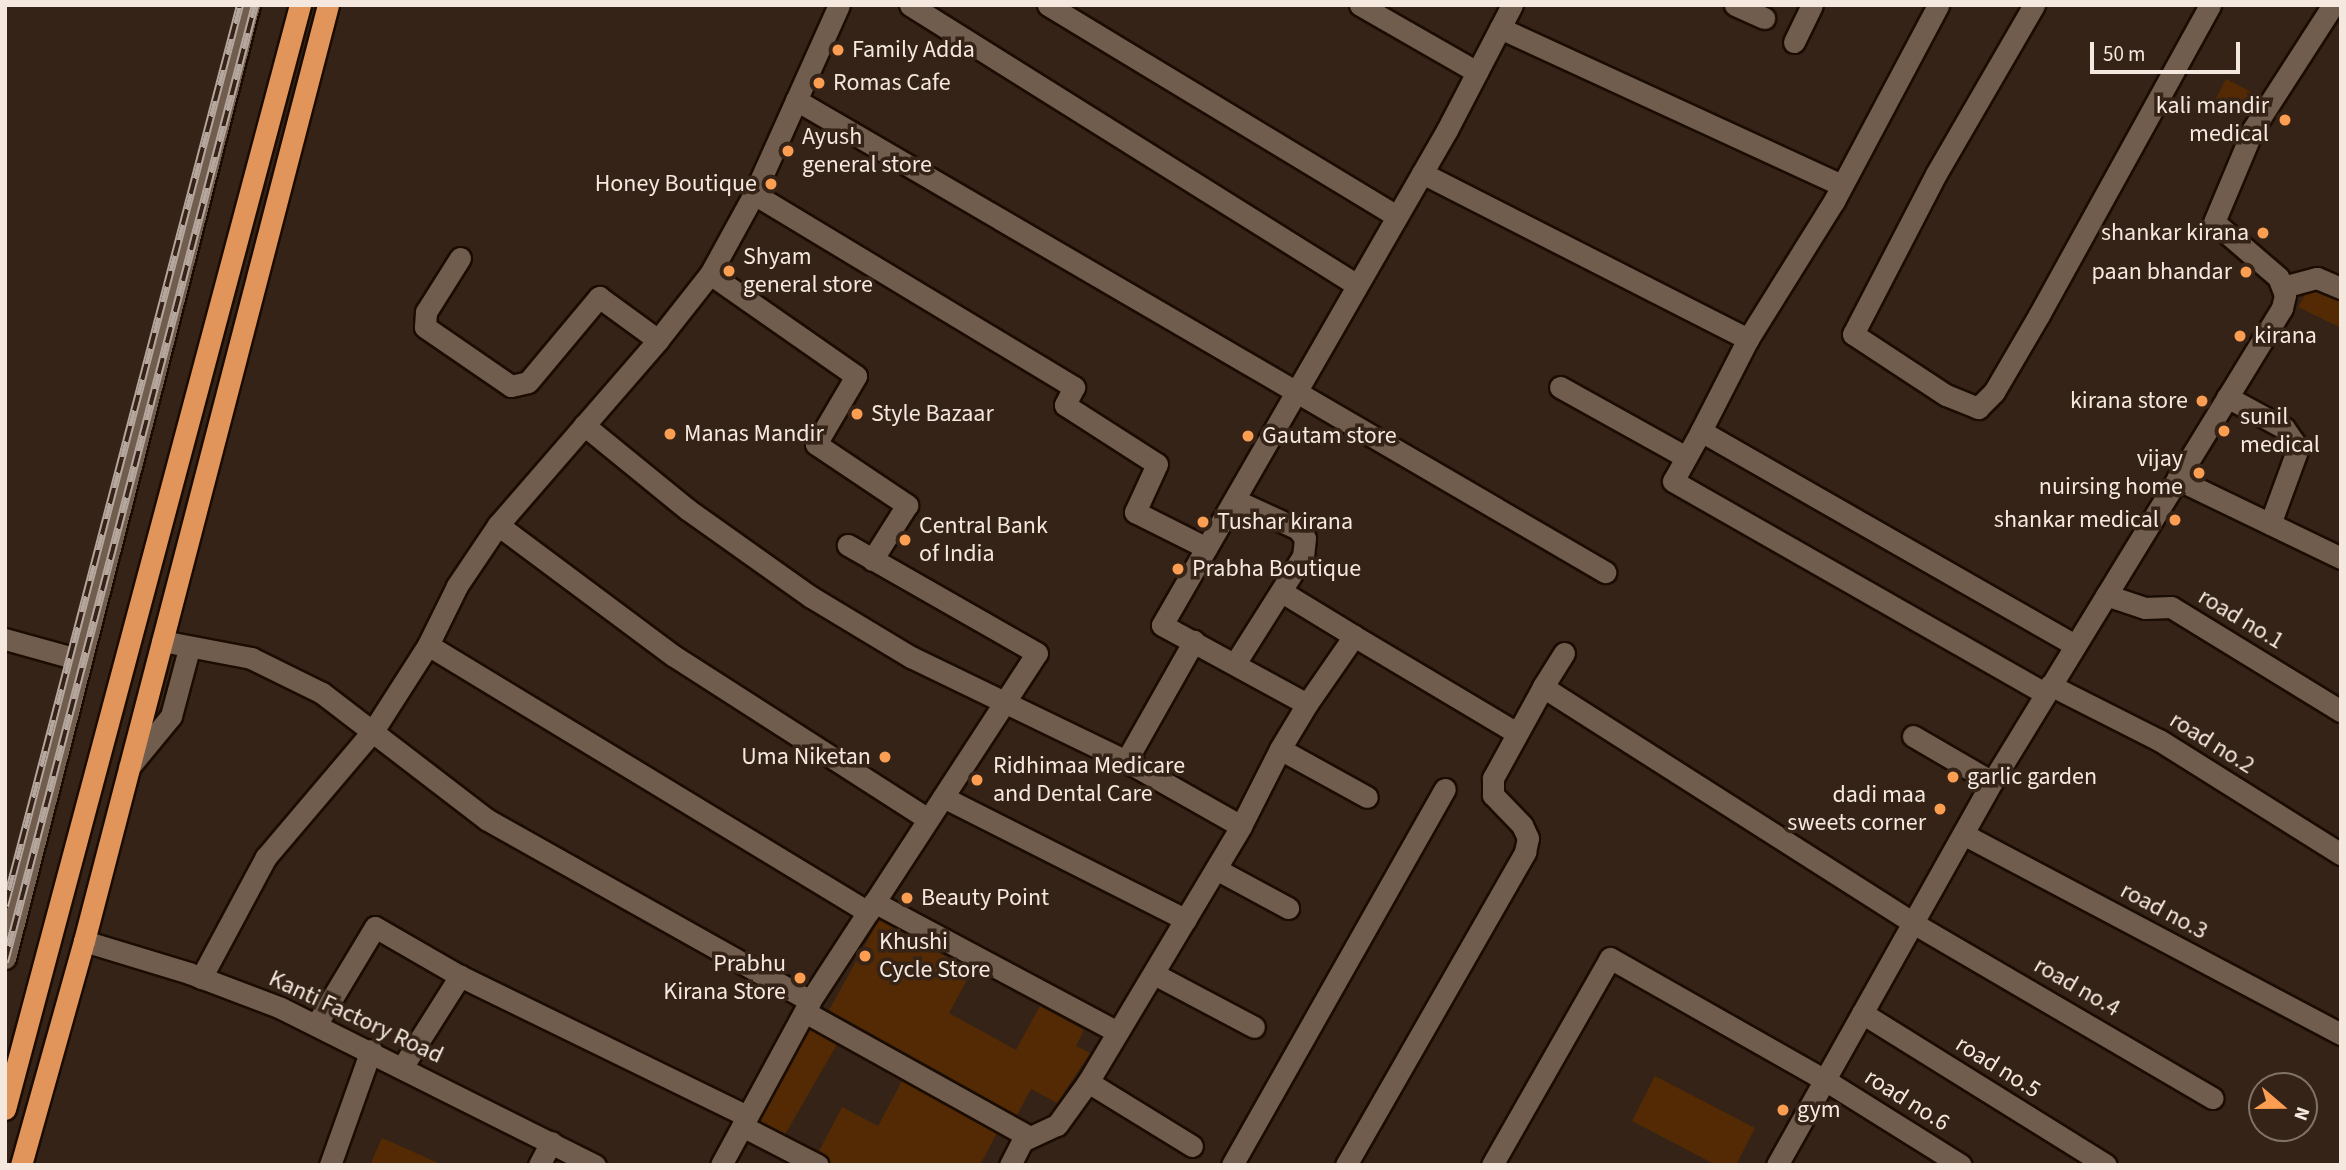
<!DOCTYPE html>
<html>
<head>
<meta charset="utf-8">
<style>
  body { margin:0 }
  #map { position:relative; width:2346px; height:1170px; overflow:hidden; background:#342316; font-family:"Source Sans 3",sans-serif }
  div>[style] { position:absolute }
  .building>* { inset:0; background:#532a03; transform-origin:0 0 }
  .roads { filter:drop-shadow(2px 0 #1b0c02) drop-shadow(-2px 0 #1b0c02) drop-shadow(0 2px #1b0c02) drop-shadow(0 -2px #1b0c02) }
  .minor>* { height:21px; margin:-10.5px; padding:0 10.5px; transform-origin:10.5px; border-radius:10.5px; background:#715d4e }
  .highway>* { height:21px; margin:-10.5px; padding:0 10.5px; transform-origin:10.5px; border-radius:10.5px; background:#e1955a }
  .rail>* { height:8px; margin-top:-4px; transform-origin:0; background:repeating-linear-gradient(90deg,#342316 0 16px,#b5a79d 0 32px); box-sizing:border-box; border-block:2px solid #b5a79d }
  .dots>* { width:19px; height:19px; translate:-50% -50%; box-sizing:border-box; border:4px solid #342316; border-radius:50% }
  span { translate:-50% -50%; white-space:nowrap; text-align:center; line-height:1.15; -webkit-text-stroke:7px #342316; paint-order:stroke }
  .poi-label { font-size:24px; color:#f4e8df }
  .left { translate:0 -50%; text-align:left }
  .right { translate:-100% -50%; text-align:right }
  .street-label { font-size:24px; color:#f4e8df }
  .frame { position:absolute; inset:0; border:7px solid #f4e8df; pointer-events:none }
  .north { position:absolute; left:2248px; top:1072px; width:70px; height:70px; box-sizing:border-box; background:#342316; border:2px solid #817266; border-radius:50%; rotate:110deg; font-size:19px; font-weight:700; line-height:28px; text-align:center; color:#f4e8df }
  .north::after { content:''; display:block; margin:auto; width:24px; height:32px; background:#fb9e52; clip-path:polygon(50% 0,100% 100%,50% 72%,0 100%) }
  .scale { position:absolute; left:2090px; top:42px; width:150px; height:32px; box-sizing:border-box; border:4px solid #f4e8df; border-top:0; padding-left:9px; font-size:21px; line-height:24px; white-space:nowrap; color:#f4e8df; -webkit-text-stroke:5px #342316; paint-order:stroke }
</style>
</head>
<body>
<div id="map">
  <div class="building">
    <div style="left:2226px;top:79px;width:29px;height:27px;rotate:27deg"></div>
    <div style="clip-path:polygon(2316px 292px,2341px 301px,2341px 328px,2298px 307px,2305px 295px)"></div>
    <div style="clip-path:polygon(879px 920px,972px 971px,949px 1013px,1016px 1050px,1040px 1006px,1084px 1030px,1076px 1046px,1090px 1053px,1057px 1103px,1031px 1089px,1017px 1115px,829px 1010px)"></div>
    <div style="left:809px;top:1029px;width:32px;height:104px;rotate:30deg"></div>
    <div style="clip-path:polygon(1655px 1076px,1755px 1128px,1736px 1165px,1716px 1165px,1632px 1121px)"></div>
    <div style="clip-path:polygon(902px 1081px,997px 1133px,980px 1165px,831px 1165px,819px 1151px,842px 1107px,878px 1126px)"></div>
    <div style="clip-path:polygon(382px 1138px,443px 1165px,370px 1165px)"></div>
  </div>
  <div class="roads">
    <div class="minor">
      <div style="left:910px;top:5px;width:527px;rotate:32.06deg"></div>
      <div style="left:1048px;top:5px;width:408px;rotate:31.2deg"></div>
      <div style="left:1360px;top:5px;width:135px;rotate:29.8deg"></div>
      <div style="left:1512px;top:5px;width:141px;rotate:117.5deg"></div>
      <div style="left:1447px;top:130px;width:571px;rotate:119.93deg"></div>
      <div style="left:1162px;top:625px;width:165px;rotate:28.6deg"></div>
      <div style="left:1307px;top:704px;width:83px;rotate:-55.3deg"></div>
      <div style="left:1354px;top:636px;width:190px;rotate:30.8deg"></div>
      <div style="left:1735px;top:5px;width:32px;rotate:24deg"></div>
      <div style="left:2034px;top:5px;width:195px;rotate:120.1deg"></div>
      <div style="left:1936px;top:174px;width:180px;rotate:117.4deg"></div>
      <div style="left:1853px;top:334px;width:111px;rotate:33.3deg"></div>
      <div style="left:1946px;top:395px;width:35px;rotate:22deg"></div>
      <div style="left:1978px;top:408px;width:23px;rotate:-45deg"></div>
      <div style="left:1994px;top:392px;width:89px;rotate:-59.7deg"></div>
      <div style="left:2039px;top:315px;width:354px;rotate:-61.1deg"></div>
      <div style="left:1500px;top:28px;width:376px;rotate:24.7deg"></div>
      <div style="left:1794px;top:42px;width:41px;rotate:-64.1deg"></div>
      <div style="left:796px;top:100px;width:937px;rotate:30.26deg"></div>
      <div style="left:1422px;top:173px;width:366px;rotate:27deg"></div>
      <div style="left:1748px;top:339px;width:163px;rotate:-58.1deg"></div>
      <div style="left:1834px;top:201px;width:222px;rotate:-62deg"></div>
      <div style="left:754px;top:194px;width:374px;rotate:31.1deg"></div>
      <div style="left:1074px;top:387px;width:20px;rotate:117deg"></div>
      <div style="left:1065px;top:405px;width:109px;rotate:32.7deg"></div>
      <div style="left:1157px;top:464px;width:53px;rotate:114.6deg"></div>
      <div style="left:1135px;top:512px;width:80px;rotate:26.6deg"></div>
      <div style="left:460px;top:258px;width:64px;rotate:122.2deg"></div>
      <div style="left:426px;top:312px;width:15px;rotate:94deg"></div>
      <div style="left:425px;top:327px;width:104px;rotate:34.5deg"></div>
      <div style="left:511px;top:386px;width:17px;rotate:-13deg"></div>
      <div style="left:528px;top:382px;width:111px;rotate:-50.1deg"></div>
      <div style="left:599px;top:297px;width:73px;rotate:36.1deg"></div>
      <div style="left:710px;top:274px;width:178px;rotate:34.9deg"></div>
      <div style="left:856px;top:376px;width:79px;rotate:120.5deg"></div>
      <div style="left:816px;top:444px;width:110px;rotate:33.8deg"></div>
      <div style="left:907px;top:505px;width:65px;rotate:122.5deg"></div>
      <div style="left:2283px;top:287px;width:35px;rotate:-15deg"></div>
      <div style="left:2317px;top:278px;width:26px;rotate:23deg"></div>
      <div style="left:1748px;top:339px;width:103px;rotate:117.1deg"></div>
      <div style="left:1701px;top:431px;width:431px;rotate:29.8deg"></div>
      <div style="left:1560px;top:387px;width:144px;rotate:29.1deg"></div>
      <div style="left:2227px;top:397px;width:65px;rotate:28.5deg"></div>
      <div style="left:2284px;top:428px;width:24px;rotate:55deg"></div>
      <div style="left:2298px;top:448px;width:81px;rotate:110.2deg"></div>
      <div style="left:584px;top:425px;width:133px;rotate:39.2deg"></div>
      <div style="left:687px;top:509px;width:152px;rotate:35.4deg"></div>
      <div style="left:811px;top:597px;width:117px;rotate:31deg"></div>
      <div style="left:911px;top:657px;width:239px;rotate:25.8deg"></div>
      <div style="left:1126px;top:761px;width:132px;rotate:29.5deg"></div>
      <div style="left:1701px;top:431px;width:57px;rotate:119.2deg"></div>
      <div style="left:1673px;top:481px;width:428px;rotate:29.7deg"></div>
      <div style="left:2177px;top:479px;width:182px;rotate:25.7deg"></div>
      <div style="left:1235px;top:500px;width:69px;rotate:24.7deg"></div>
      <div style="left:1298px;top:529px;width:11px;rotate:52deg"></div>
      <div style="left:1305px;top:538px;width:18px;rotate:96deg"></div>
      <div style="left:1303px;top:556px;width:125px;rotate:122.3deg"></div>
      <div style="left:498px;top:525px;width:219px;rotate:36.7deg"></div>
      <div style="left:674px;top:656px;width:302px;rotate:32.7deg"></div>
      <div style="left:1282px;top:592px;width:84px;rotate:31.4deg"></div>
      <div style="left:2106px;top:595px;width:41px;rotate:18.4deg"></div>
      <div style="left:2145px;top:608px;width:26px;rotate:-2deg"></div>
      <div style="left:2171px;top:607px;width:199px;rotate:31.5deg"></div>
      <div style="left:5px;top:639px;width:78px;rotate:15.6deg"></div>
      <div style="left:162px;top:641px;width:91px;rotate:10.8deg"></div>
      <div style="left:251px;top:658px;width:79px;rotate:26.2deg"></div>
      <div style="left:322px;top:693px;width:207px;rotate:37.5deg"></div>
      <div style="left:486px;top:819px;width:372px;rotate:29.3deg"></div>
      <div style="left:428px;top:645px;width:515px;rotate:31.25deg"></div>
      <div style="left:1564px;top:653px;width:40px;rotate:122deg"></div>
      <div style="left:1543px;top:687px;width:439px;rotate:32.5deg"></div>
      <div style="left:1913px;top:923px;width:347px;rotate:30.3deg"></div>
      <div style="left:2050px;top:685px;width:122px;rotate:26.8deg"></div>
      <div style="left:2159px;top:740px;width:215px;rotate:32.1deg"></div>
      <div style="left:1913px;top:736px;width:91px;rotate:30.2deg"></div>
      <div style="left:1280px;top:749px;width:52px;rotate:-59deg"></div>
      <div style="left:1126px;top:761px;width:138px;rotate:-60.5deg"></div>
      <div style="left:129px;top:767px;width:66px;rotate:-50.5deg"></div>
      <div style="left:171px;top:716px;width:69px;rotate:-75deg"></div>
      <div style="left:943px;top:797px;width:272px;rotate:26.8deg"></div>
      <div style="left:1963px;top:834px;width:428px;rotate:27.9deg"></div>
      <div style="left:1216px;top:869px;width:82px;rotate:28.4deg"></div>
      <div style="left:874px;top:902px;width:276px;rotate:28.1deg"></div>
      <div style="left:84px;top:941px;width:110px;rotate:16.9deg"></div>
      <div style="left:189px;top:973px;width:98px;rotate:20.8deg"></div>
      <div style="left:281px;top:1008px;width:351px;rotate:26.6deg"></div>
      <div style="left:5px;top:958px;width:984px;rotate:-75.64deg"></div>
      <div style="left:1154px;top:974px;width:113px;rotate:27.9deg"></div>
      <div style="left:201px;top:978px;width:137px;rotate:-61.8deg"></div>
      <div style="left:266px;top:857px;width:165px;rotate:-49.7deg"></div>
      <div style="left:373px;top:731px;width:102px;rotate:-57.4deg"></div>
      <div style="left:428px;top:645px;width:66px;rotate:-63.8deg"></div>
      <div style="left:457px;top:586px;width:73px;rotate:-56.1deg"></div>
      <div style="left:498px;top:525px;width:245px;rotate:-49.1deg"></div>
      <div style="left:658px;top:340px;width:84px;rotate:-51.8deg"></div>
      <div style="left:710px;top:274px;width:91px;rotate:-61.2deg"></div>
      <div style="left:754px;top:194px;width:207px;rotate:-65.8deg"></div>
      <div style="left:805px;top:1012px;width:257px;rotate:29.1deg"></div>
      <div style="left:1862px;top:1013px;width:287px;rotate:31.9deg"></div>
      <div style="left:316px;top:1025px;width:114px;rotate:-59deg"></div>
      <div style="left:375px;top:927px;width:98px;rotate:30deg"></div>
      <div style="left:460px;top:976px;width:319px;rotate:26deg"></div>
      <div style="left:403px;top:1066px;width:107px;rotate:-57.7deg"></div>
      <div style="left:1088px;top:1082px;width:122px;rotate:31.6deg"></div>
      <div style="left:742px;top:1126px;width:85px;rotate:27.2deg"></div>
      <div style="left:330px;top:1165px;width:122px;rotate:-70.4deg"></div>
      <div style="left:539px;top:1165px;width:26px;rotate:-62deg"></div>
      <div style="left:721px;top:1165px;width:187px;rotate:-61.5deg"></div>
      <div style="left:810px;top:1001px;width:415px;rotate:-56.9deg"></div>
      <div style="left:1037px;top:653px;width:218px;rotate:-150.3deg"></div>
      <div style="left:1010px;top:1165px;width:27px;rotate:-63deg"></div>
      <div style="left:1022px;top:1141px;width:38px;rotate:-25deg"></div>
      <div style="left:1057px;top:1125px;width:53px;rotate:-54.2deg"></div>
      <div style="left:1088px;top:1082px;width:298px;rotate:-59.1deg"></div>
      <div style="left:1241px;top:826px;width:86px;rotate:-63.1deg"></div>
      <div style="left:1280px;top:749px;width:99px;rotate:28.9deg"></div>
      <div style="left:1232px;top:1165px;width:432px;rotate:-60.5deg"></div>
      <div style="left:1346px;top:1165px;width:361px;rotate:-60.2deg"></div>
      <div style="left:1525px;top:852px;width:14px;rotate:-78deg"></div>
      <div style="left:1528px;top:838px;width:14px;rotate:-115deg"></div>
      <div style="left:1522px;top:825px;width:42px;rotate:-134deg"></div>
      <div style="left:1493px;top:795px;width:17px;rotate:-90deg"></div>
      <div style="left:1493px;top:778px;width:104px;rotate:-61.2deg"></div>
      <div style="left:1492px;top:1165px;width:238px;rotate:-60.3deg"></div>
      <div style="left:1610px;top:958px;width:247px;rotate:29.6deg"></div>
      <div style="left:1825px;top:1080px;width:160px;rotate:32deg"></div>
      <div style="left:1777px;top:1165px;width:439px;rotate:-60.7deg"></div>
      <div style="left:1992px;top:782px;width:556px;rotate:-58.54deg"></div>
      <div style="left:2282px;top:308px;width:13px;rotate:-77deg"></div>
      <div style="left:2285px;top:295px;width:19px;rotate:-111deg"></div>
      <div style="left:2278px;top:277px;width:84px;rotate:-139.3deg"></div>
      <div style="left:2214px;top:222px;width:101px;rotate:-67.2deg"></div>
      <div style="left:2253px;top:129px;width:148px;rotate:-57.2deg"></div>
    </div>
    <div class="highway">
      <div style="left:5px;top:1109px;width:1143px;rotate:-75.04deg"></div>
      <div style="left:21px;top:1165px;width:233px;rotate:-74.3deg"></div>
      <div style="left:84px;top:941px;width:967px;rotate:-75.39deg"></div>
    </div>
  </div>
  <div class="rail">
    <div style="left:5px;top:906px;width:931px;rotate:-75.38deg"></div>
    <div style="left:5px;top:962px;width:989px;rotate:-75.36deg"></div>
  </div>
  <div class="dots">
    <div style="left:838px;top:50px;background:#fb9e52"></div>
    <div style="left:819px;top:83px;background:#fb9e52"></div>
    <div style="left:2285px;top:120px;background:#fb9e52"></div>
    <div style="left:788px;top:151px;background:#fb9e52"></div>
    <div style="left:771px;top:184px;background:#fb9e52"></div>
    <div style="left:2263px;top:233px;background:#fb9e52"></div>
    <div style="left:729px;top:271px;background:#fb9e52"></div>
    <div style="left:2246px;top:272px;background:#fb9e52"></div>
    <div style="left:2240px;top:336px;background:#fb9e52"></div>
    <div style="left:2202px;top:401px;background:#fb9e52"></div>
    <div style="left:857px;top:414px;background:#fb9e52"></div>
    <div style="left:2224px;top:431px;background:#fb9e52"></div>
    <div style="left:670px;top:434px;background:#fb9e52"></div>
    <div style="left:1248px;top:436px;background:#fb9e52"></div>
    <div style="left:2199px;top:473px;background:#fb9e52"></div>
    <div style="left:2175px;top:520px;background:#fb9e52"></div>
    <div style="left:1203px;top:522px;background:#fb9e52"></div>
    <div style="left:905px;top:540px;background:#fb9e52"></div>
    <div style="left:1178px;top:569px;background:#fb9e52"></div>
    <div style="left:885px;top:757px;background:#fb9e52"></div>
    <div style="left:1953px;top:777px;background:#fb9e52"></div>
    <div style="left:977px;top:780px;background:#fb9e52"></div>
    <div style="left:1940px;top:809px;background:#fb9e52"></div>
    <div style="left:907px;top:898px;background:#fb9e52"></div>
    <div style="left:865px;top:956px;background:#fb9e52"></div>
    <div style="left:800px;top:978px;background:#fb9e52"></div>
    <div style="left:1783px;top:1110px;background:#fb9e52"></div>
  </div>
  <div class="poi-label">
    <span class="left" style="left:852px;top:50px">Family Adda</span>
    <span class="left" style="left:833px;top:83px">Romas Cafe</span>
    <span class="right" style="left:2269px;top:120px">kali mandir<br>medical</span>
    <span class="left" style="left:802px;top:151px">Ayush<br>general store</span>
    <span class="right" style="left:757px;top:184px">Honey Boutique</span>
    <span class="right" style="left:2249px;top:233px">shankar kirana</span>
    <span class="left" style="left:743px;top:271px">Shyam<br>general store</span>
    <span class="right" style="left:2232px;top:272px">paan bhandar</span>
    <span class="left" style="left:2254px;top:336px">kirana</span>
    <span class="right" style="left:2188px;top:401px">kirana store</span>
    <span class="left" style="left:871px;top:414px">Style Bazaar</span>
    <span class="left" style="left:2240px;top:431px">sunil<br>medical</span>
    <span class="left" style="left:684px;top:434px">Manas Mandir</span>
    <span class="left" style="left:1262px;top:436px">Gautam store</span>
    <span class="right" style="left:2183px;top:473px">vijay<br>nuirsing home</span>
    <span class="right" style="left:2159px;top:520px">shankar medical</span>
    <span class="left" style="left:1217px;top:522px">Tushar kirana</span>
    <span class="left" style="left:919px;top:540px">Central Bank<br>of India</span>
    <span class="left" style="left:1192px;top:569px">Prabha Boutique</span>
    <span class="right" style="left:871px;top:757px">Uma Niketan</span>
    <span class="left" style="left:993px;top:780px">Ridhimaa Medicare<br>and Dental Care</span>
    <span class="left" style="left:1967px;top:777px">garlic garden</span>
    <span class="right" style="left:1926px;top:809px">dadi maa<br>sweets corner</span>
    <span class="left" style="left:921px;top:898px">Beauty Point</span>
    <span class="left" style="left:879px;top:956px">Khushi<br>Cycle Store</span>
    <span class="right" style="left:786px;top:978px">Prabhu<br>Kirana Store</span>
    <span class="left" style="left:1797px;top:1110px">gym</span>
  </div>
  <div class="street-label">
    <span style="left:2241px;top:619px;rotate:31deg">road no.1</span>
    <span style="left:2212px;top:743px;rotate:32deg">road no.2</span>
    <span style="left:2164px;top:911px;rotate:28deg">road no.3</span>
    <span style="left:2077px;top:987px;rotate:30deg">road no.4</span>
    <span style="left:356px;top:1017px;rotate:25deg">Kanti Factory Road</span>
    <span style="left:1998px;top:1067px;rotate:32deg">road no.5</span>
    <span style="left:1907px;top:1100px;rotate:32deg">road no.6</span>
  </div>
  <div class="frame"></div>
  <div class="north">N</div>
  <div class="scale">50 m</div>
</div>
</body>
</html>
